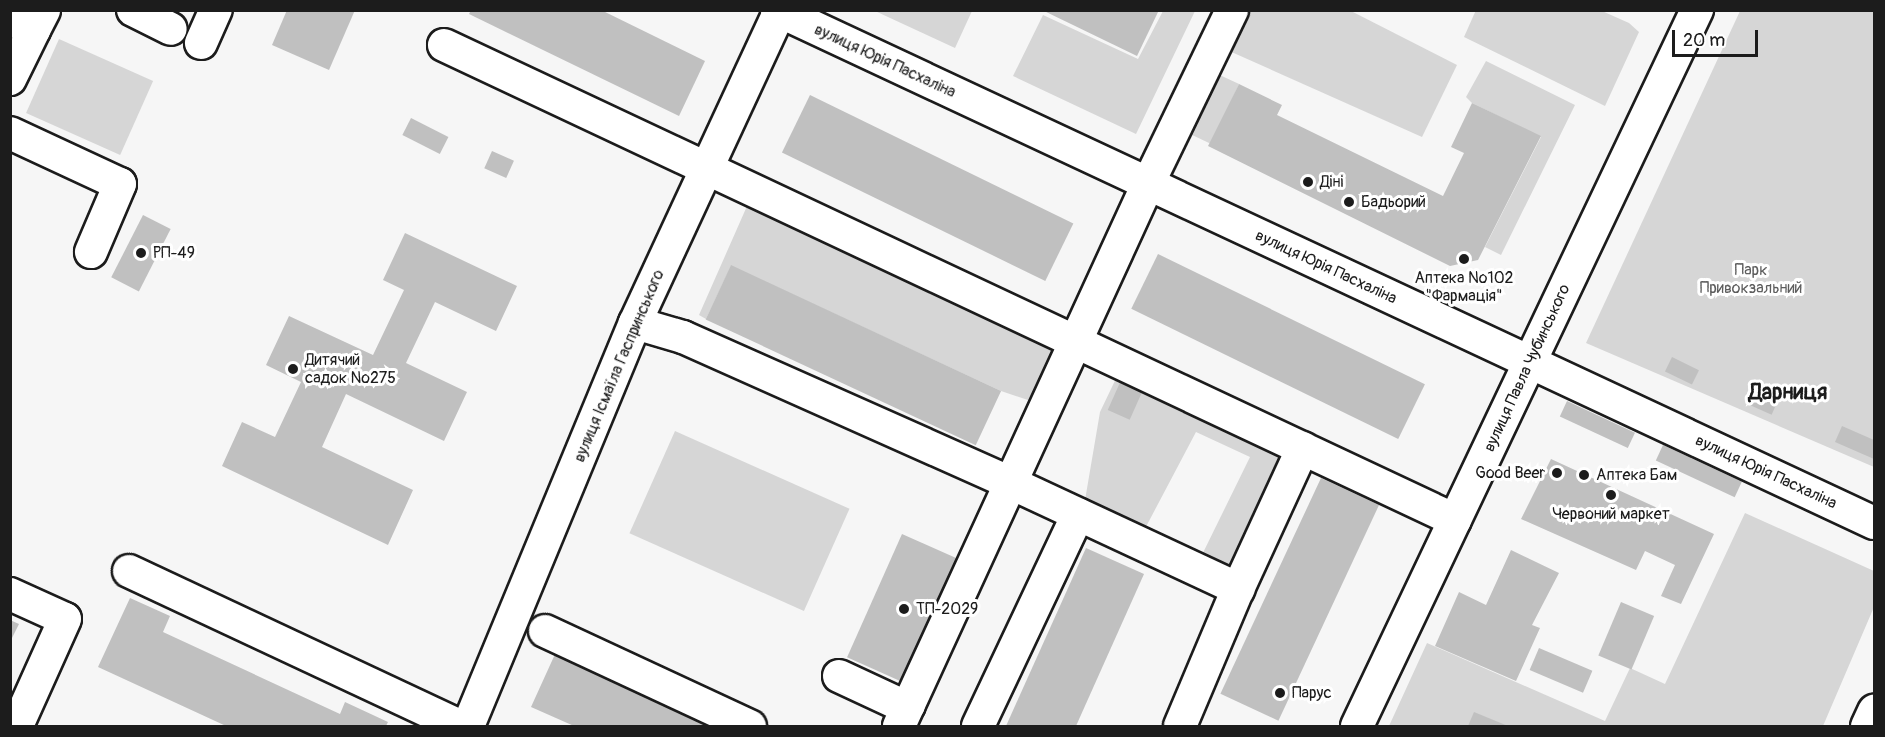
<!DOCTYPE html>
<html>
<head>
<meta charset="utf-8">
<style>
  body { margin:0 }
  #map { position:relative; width:1885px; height:737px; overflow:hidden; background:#f6f6f6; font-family:Pangolin,sans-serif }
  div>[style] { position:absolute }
  .green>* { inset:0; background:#d6d6d6; transform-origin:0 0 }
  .building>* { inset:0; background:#c0c0c0; transform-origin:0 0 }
  .roads { filter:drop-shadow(2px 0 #1c1c1c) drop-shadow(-2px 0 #1c1c1c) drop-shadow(0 2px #1c1c1c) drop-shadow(0 -2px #1c1c1c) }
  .minor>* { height:32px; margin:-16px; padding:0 16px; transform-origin:16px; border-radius:16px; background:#fff }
  .major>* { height:33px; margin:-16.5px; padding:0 16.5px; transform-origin:16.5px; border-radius:16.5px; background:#fff }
  .dots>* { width:16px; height:16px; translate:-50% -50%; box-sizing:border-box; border:3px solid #fff; border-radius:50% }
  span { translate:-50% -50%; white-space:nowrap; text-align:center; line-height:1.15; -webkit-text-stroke:6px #fff; paint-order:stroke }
  .street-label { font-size:16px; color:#1c1c1c }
  .poi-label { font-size:16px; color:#1c1c1c }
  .left { translate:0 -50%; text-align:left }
  .right { translate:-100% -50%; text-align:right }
  .park-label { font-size:16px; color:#5d5d5d }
  .district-label { font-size:22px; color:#1c1c1c; font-weight:700 }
  .frame { position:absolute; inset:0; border:12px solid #1c1c1c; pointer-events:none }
  .scale { position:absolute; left:1672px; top:30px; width:86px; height:27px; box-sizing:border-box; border:3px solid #1c1c1c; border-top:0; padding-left:8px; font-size:18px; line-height:21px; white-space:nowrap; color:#1c1c1c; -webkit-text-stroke:4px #fff; paint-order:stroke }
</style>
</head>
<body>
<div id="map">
  <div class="green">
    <div style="clip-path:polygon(1476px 10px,1602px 11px,1629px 23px,1639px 32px,1605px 106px,1464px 37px)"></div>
    <div style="clip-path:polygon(875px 11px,972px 11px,955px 48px)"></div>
    <div style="clip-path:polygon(1163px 11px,1195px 11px,1136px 134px,1013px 76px,1043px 15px,1138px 59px)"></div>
    <div style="clip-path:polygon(1247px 11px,1351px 11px,1457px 65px,1422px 137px,1227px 50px)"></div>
    <div style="clip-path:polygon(1740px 11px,1874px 11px,1874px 467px,1586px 343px)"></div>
    <div style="left:59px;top:39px;width:103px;height:81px;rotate:24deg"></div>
    <div style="clip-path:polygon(1486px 61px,1575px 105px,1501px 255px,1485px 247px,1541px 137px,1472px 103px,1466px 97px)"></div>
    <div style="left:1211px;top:71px;width:31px;height:66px;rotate:25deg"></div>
    <div style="clip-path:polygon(751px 197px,1059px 343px,1037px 403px,1001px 391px,731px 266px,706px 319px,699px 315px)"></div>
    <div style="clip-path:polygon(1122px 366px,1293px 450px,1237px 581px,1197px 565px,1250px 457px,1196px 432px,1139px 540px,1083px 512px,1100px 412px)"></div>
    <div style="left:675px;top:431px;width:191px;height:112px;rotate:24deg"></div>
    <div style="clip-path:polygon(1745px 513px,1874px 571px,1874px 607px,1823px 726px,1389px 726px,1427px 643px,1605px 721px,1630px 668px,1665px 684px)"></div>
  </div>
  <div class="building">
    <div style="clip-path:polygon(287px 10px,355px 10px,329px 70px,272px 45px)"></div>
    <div style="clip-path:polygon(471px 10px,601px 10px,705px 61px,679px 116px,469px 14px)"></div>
    <div style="clip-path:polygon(1042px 10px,1159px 10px,1137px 56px)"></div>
    <div style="clip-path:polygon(1239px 84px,1282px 105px,1277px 115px,1443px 196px,1464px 153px,1451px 147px,1472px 103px,1541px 136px,1478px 260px,1450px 266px,1208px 146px)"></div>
    <div style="left:810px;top:95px;width:293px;height:64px;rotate:26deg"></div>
    <div style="left:411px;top:118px;width:42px;height:19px;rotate:27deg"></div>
    <div style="left:492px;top:151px;width:24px;height:19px;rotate:24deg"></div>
    <div style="left:143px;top:215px;width:31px;height:70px;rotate:27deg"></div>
    <div style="clip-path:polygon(405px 233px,517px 286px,496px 331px,435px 302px,406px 363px,467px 392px,444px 441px,346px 394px,322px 447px,413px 490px,388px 545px,222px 466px,242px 422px,275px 437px,301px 382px,266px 365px,289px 316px,373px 355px,404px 290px,383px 280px)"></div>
    <div style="left:1158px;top:254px;width:297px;height:61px;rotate:26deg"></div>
    <div style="left:731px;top:265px;width:298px;height:60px;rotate:25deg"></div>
    <div style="left:1672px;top:357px;width:30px;height:16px;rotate:26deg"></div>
    <div style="left:1122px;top:378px;width:24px;height:35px;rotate:24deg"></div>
    <div style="left:1755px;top:393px;width:24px;height:13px;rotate:24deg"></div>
    <div style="left:1567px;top:401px;width:75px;height:17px;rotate:25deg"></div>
    <div style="clip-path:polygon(1842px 426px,1874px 440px,1874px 459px,1835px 442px)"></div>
    <div style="left:1663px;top:445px;width:87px;height:17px;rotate:25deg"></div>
    <div style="clip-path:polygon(1551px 459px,1714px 534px,1681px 604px,1661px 596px,1675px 565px,1645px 551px,1636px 570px,1521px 519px)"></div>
    <div style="left:1321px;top:478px;width:64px;height:238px;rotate:25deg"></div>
    <div style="left:902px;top:534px;width:66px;height:135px;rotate:24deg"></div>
    <div style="clip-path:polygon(1086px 548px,1144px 574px,1076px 726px,1006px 726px)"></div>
    <div style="clip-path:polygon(1511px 550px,1559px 573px,1532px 625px,1540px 628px,1516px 681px,1435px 646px,1459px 592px,1486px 605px)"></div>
    <div style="clip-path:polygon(130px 598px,170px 616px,163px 632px,340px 714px,345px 702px,388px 722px,386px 726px,226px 726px,98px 667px)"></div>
    <div style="left:1621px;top:602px;width:36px;height:58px;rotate:23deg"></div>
    <div style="clip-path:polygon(10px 620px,19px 624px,10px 642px)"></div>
    <div style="left:1539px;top:648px;width:58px;height:24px;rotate:23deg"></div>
    <div style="clip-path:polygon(556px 652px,720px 726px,574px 726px,531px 707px)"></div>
    <div style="clip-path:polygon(1474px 712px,1508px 726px,1468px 726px)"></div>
  </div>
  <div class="roads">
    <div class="minor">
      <div style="left:133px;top:10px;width:42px;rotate:26.6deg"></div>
      <div style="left:777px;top:10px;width:1211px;rotate:25.06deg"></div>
      <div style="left:10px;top:19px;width:26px;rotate:25deg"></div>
      <div style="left:34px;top:30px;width:22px;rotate:-63deg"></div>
      <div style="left:201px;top:43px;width:36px;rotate:-66deg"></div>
      <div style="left:444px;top:45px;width:1117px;rotate:25.17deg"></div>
      <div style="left:10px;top:79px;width:55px;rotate:-63.9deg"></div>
      <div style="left:10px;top:133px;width:121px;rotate:24.9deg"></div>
      <div style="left:120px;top:184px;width:74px;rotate:113.1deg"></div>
      <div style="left:635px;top:323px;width:50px;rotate:16.3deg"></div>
      <div style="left:683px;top:337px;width:359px;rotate:24deg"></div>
      <div style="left:1011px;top:483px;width:251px;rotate:25deg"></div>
      <div style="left:129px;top:571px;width:365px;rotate:25.1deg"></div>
      <div style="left:10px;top:594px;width:60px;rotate:24.4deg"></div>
      <div style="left:65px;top:619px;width:117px;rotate:114.2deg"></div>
      <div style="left:545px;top:631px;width:226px;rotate:24.9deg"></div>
      <div style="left:839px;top:676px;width:64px;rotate:25deg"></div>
      <div style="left:897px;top:703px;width:12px;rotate:9deg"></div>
      <div style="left:468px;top:726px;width:436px;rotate:-67.5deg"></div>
      <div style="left:635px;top:323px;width:345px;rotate:-65.1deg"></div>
      <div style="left:899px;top:726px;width:596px;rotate:-65.33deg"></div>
      <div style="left:1148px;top:184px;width:193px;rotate:-64.2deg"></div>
      <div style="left:978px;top:726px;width:234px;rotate:-64.7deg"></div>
      <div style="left:1180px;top:726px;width:149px;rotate:-67.1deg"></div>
      <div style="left:1238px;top:589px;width:155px;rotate:-65.3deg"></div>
      <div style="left:1357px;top:726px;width:793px;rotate:-64.6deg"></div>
    </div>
    <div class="major">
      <div style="left:1867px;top:726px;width:17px;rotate:-65deg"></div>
    </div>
  </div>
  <div class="dots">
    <div style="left:1308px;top:182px;background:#1c1c1c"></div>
    <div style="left:1349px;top:202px;background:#1c1c1c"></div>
    <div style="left:141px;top:253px;background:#1c1c1c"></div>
    <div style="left:1464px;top:259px;background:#1c1c1c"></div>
    <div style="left:293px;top:369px;background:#1c1c1c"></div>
    <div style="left:1557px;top:473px;background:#1c1c1c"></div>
    <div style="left:1584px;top:475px;background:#1c1c1c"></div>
    <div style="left:1611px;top:495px;background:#1c1c1c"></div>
    <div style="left:904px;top:609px;background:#1c1c1c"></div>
    <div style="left:1280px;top:693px;background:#1c1c1c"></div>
  </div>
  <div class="street-label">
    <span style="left:885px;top:61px;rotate:25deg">вулиця Юрія Пасхаліна</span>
    <span style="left:1326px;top:267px;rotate:25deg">вулиця Юрія Пасхаліна</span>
    <span style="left:619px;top:366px;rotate:-67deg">вулиця Ісмаїла Гаспринського</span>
    <span style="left:1527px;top:368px;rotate:-65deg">вулиця Павла Чубинського</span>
    <span style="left:1766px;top:472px;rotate:25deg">вулиця Юрія Пасхаліна</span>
  </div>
  <div class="poi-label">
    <span class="left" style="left:1320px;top:182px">Діні</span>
    <span class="left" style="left:1361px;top:202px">Бадьорий</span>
    <span class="left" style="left:153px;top:253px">РП-49</span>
    <span style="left:1464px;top:287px">Аптека №102<br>"Фармація"</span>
    <span class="left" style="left:305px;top:369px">Дитячий<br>садок №275</span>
    <span class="right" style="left:1545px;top:473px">Good Beer</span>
    <span class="left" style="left:1596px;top:475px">Аптека Бам</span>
    <span style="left:1611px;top:514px">Червоний маркет</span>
    <span class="left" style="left:916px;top:609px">ТП-2029</span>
    <span class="left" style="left:1292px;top:693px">Парус</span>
  </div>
  <div class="park-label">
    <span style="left:1751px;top:279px">Парк<br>Привокзальний</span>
  </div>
  <div class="district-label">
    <span style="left:1788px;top:393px">Дарниця</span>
  </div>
  <div class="frame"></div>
  <div class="scale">20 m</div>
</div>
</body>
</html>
